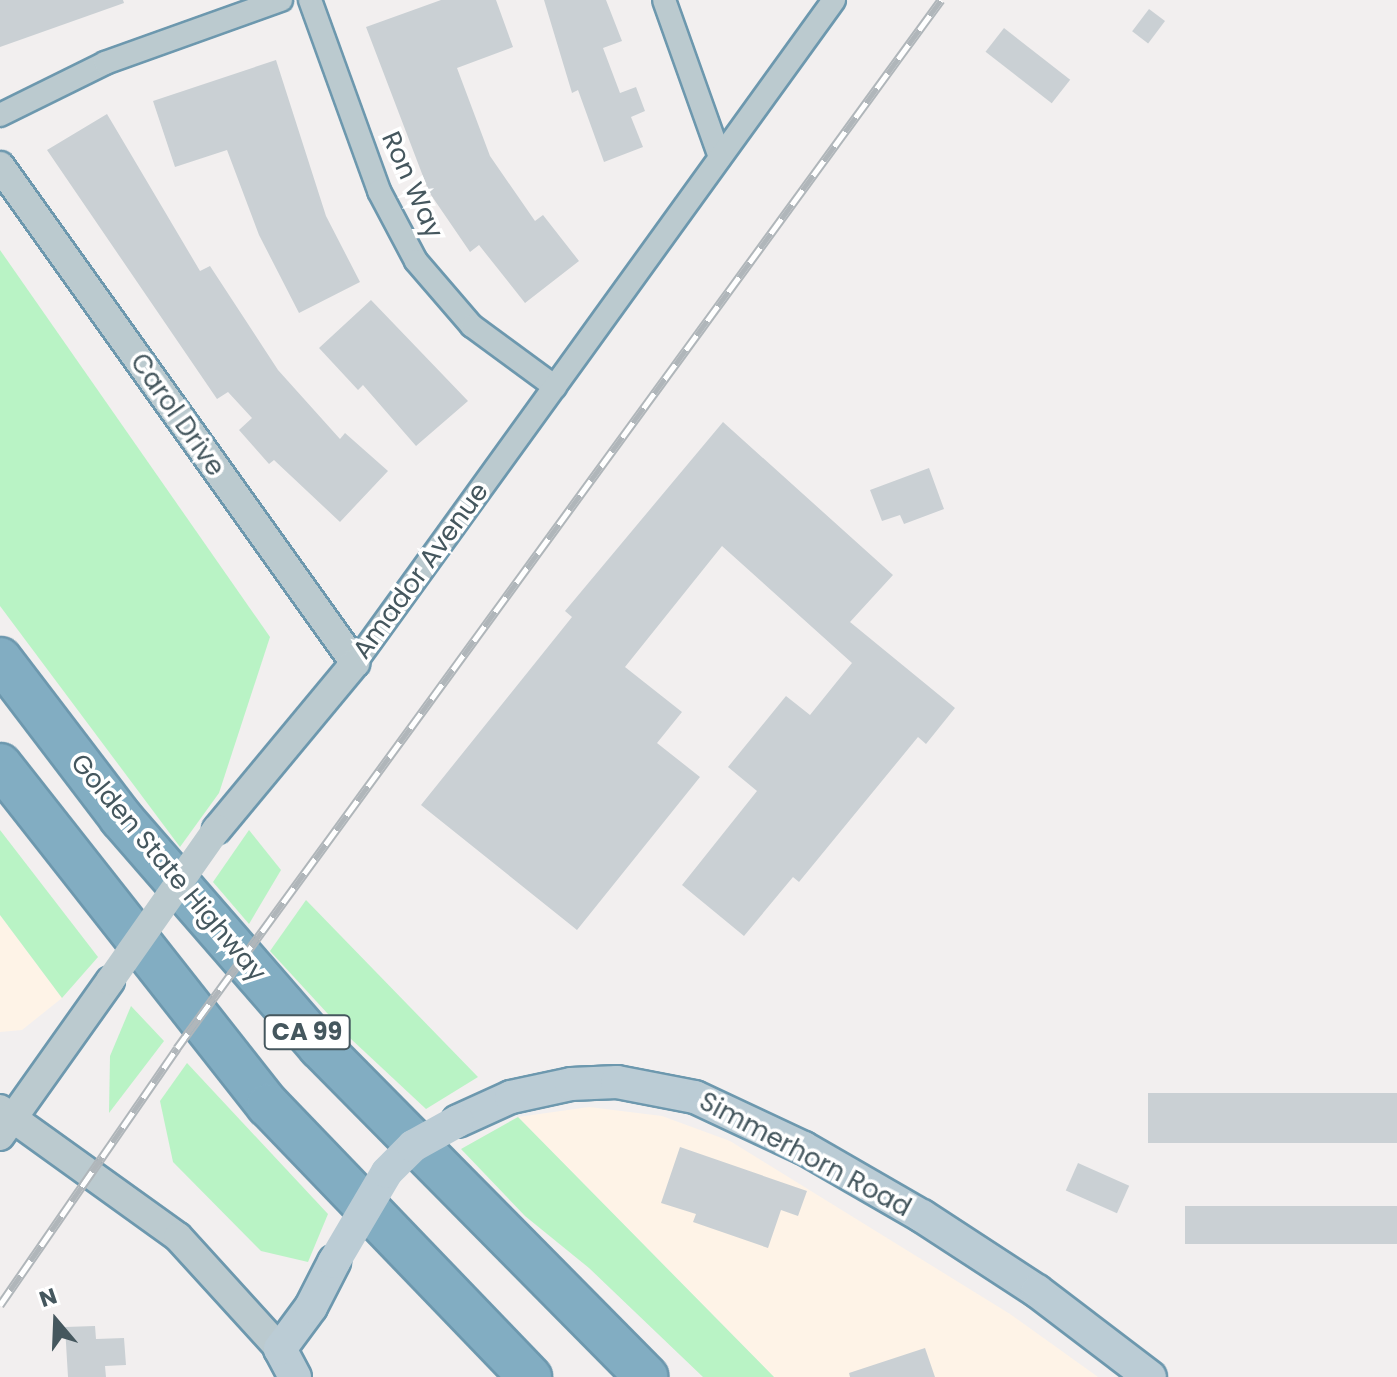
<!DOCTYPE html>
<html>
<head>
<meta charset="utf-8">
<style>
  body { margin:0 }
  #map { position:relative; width:1397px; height:1377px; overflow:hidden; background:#f2efef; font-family:Poppins,sans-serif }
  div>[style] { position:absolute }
  .commercial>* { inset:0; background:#fef3e7 }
  .green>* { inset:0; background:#b9f3c5 }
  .building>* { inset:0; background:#cad0d4; transform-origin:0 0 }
  .roads { filter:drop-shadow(2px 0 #6d98ae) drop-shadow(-2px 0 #6d98ae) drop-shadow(0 2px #6d98ae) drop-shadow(0 -2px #6d98ae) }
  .minor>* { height:22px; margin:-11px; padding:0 11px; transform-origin:11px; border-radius:11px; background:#bbcacf }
  .tertiary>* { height:28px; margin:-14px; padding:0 14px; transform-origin:14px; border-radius:14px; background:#bbcacf }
  .secondary>* { height:32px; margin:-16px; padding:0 16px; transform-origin:16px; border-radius:16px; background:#bbccd5 }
  .motorway>* { height:42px; margin:-21px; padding:0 21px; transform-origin:21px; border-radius:21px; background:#82adc2 }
  .rail>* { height:9px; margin-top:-4.5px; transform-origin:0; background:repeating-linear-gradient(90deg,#fff 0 18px,#b0b6ba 0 36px); box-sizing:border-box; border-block:2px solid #b0b6ba }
  .tertiary-bridge>* { height:28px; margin:-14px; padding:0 14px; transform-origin:14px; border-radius:14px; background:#bbcacf }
  .secondary-bridge>* { height:32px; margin:-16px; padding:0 16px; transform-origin:16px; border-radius:16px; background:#bbccd5 }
  span { translate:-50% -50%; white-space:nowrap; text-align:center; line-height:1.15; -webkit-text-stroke:7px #fff; paint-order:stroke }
  .shield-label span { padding:2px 6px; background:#fff; border:2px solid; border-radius:6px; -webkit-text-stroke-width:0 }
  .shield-label { font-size:24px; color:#45575e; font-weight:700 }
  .street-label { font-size:26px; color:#45575e }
  .north { position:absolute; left:16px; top:1281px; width:80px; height:80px; -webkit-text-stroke:6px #fff; paint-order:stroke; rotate:341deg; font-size:22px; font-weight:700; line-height:32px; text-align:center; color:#45575e }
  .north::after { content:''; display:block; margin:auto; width:28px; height:36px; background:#45575e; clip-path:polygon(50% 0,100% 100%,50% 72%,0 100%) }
</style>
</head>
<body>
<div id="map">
  <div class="commercial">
    <div style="clip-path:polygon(0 915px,62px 998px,22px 1030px,0 1032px)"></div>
    <div style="clip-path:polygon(589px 1107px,662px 1116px,730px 1141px,1010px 1314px,1098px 1377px,774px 1377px,518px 1117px)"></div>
  </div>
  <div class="green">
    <div style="clip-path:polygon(0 250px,270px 637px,219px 793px,180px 847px,0 606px)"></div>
    <div style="clip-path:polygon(0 830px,98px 957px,62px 998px,0 915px)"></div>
    <div style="clip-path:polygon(249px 830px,281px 870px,249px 924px,213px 882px)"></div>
    <div style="clip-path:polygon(306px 900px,478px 1077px,426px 1109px,351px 1039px,270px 951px)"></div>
    <div style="clip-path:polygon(131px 1006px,164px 1041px,109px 1113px,110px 1056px)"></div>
    <div style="clip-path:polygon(187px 1063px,328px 1214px,308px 1262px,261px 1251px,173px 1162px,160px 1101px)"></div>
    <div style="clip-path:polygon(518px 1117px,774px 1377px,703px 1377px,589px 1268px,525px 1216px,461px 1149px)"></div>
  </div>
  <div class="building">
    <div style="clip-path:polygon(0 0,123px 0,124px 3px,0 47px)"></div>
    <div style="clip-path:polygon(441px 0,496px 0,513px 47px,457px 68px,490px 156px,535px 221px,543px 215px,579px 261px,525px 303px,479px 245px,470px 252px,429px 192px,366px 27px)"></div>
    <div style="clip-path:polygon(544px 0,606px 0,622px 41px,603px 48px,620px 93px,636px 87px,645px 111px,631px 117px,643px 147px,604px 162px,578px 90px,572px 93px)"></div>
    <div style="left:1149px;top:9px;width:20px;height:28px;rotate:37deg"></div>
    <div style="left:1004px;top:28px;width:84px;height:30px;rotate:38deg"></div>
    <div style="clip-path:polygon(276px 60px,326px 216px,360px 282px,299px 313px,259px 235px,227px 150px,175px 167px,153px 101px)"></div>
    <div style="clip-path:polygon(107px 114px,200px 271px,210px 266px,278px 370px,340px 439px,345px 433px,388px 471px,340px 522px,274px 460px,269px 464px,239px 430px,252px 418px,228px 392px,217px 399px,47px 150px)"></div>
    <div style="clip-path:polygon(371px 300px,468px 401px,416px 446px,363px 385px,358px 390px,319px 348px)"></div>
    <div style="clip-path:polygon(723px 422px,893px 575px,850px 622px,955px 708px,926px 744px,918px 737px,799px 882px,793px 877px,744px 936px,682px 885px,757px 791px,728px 767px,786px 696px,810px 715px,852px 663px,722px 546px,625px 667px,682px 712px,657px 743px,700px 777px,577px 930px,421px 805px,572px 617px,565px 611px)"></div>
    <div style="clip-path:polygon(929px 468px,944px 509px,904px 524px,900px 515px,882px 521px,870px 490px)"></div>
    <div style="left:1397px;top:1093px;width:50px;height:249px;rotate:90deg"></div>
    <div style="clip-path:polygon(680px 1147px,807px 1191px,798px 1216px,781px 1210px,768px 1248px,693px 1222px,696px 1214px,661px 1203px)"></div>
    <div style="left:1078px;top:1163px;width:56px;height:30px;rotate:24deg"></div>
    <div style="left:1397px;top:1206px;width:38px;height:212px;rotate:90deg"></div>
    <div style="clip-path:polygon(95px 1326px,96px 1339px,124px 1338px,126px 1365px,105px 1366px,106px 1377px,68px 1377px,65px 1327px)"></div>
    <div style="clip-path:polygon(925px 1348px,935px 1377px,850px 1377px,849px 1373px)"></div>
  </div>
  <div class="roads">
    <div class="minor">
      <div style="left:310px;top:0;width:203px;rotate:70.1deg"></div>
      <div style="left:379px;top:191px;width:79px;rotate:62.1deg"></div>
      <div style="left:416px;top:261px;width:86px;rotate:49.3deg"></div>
      <div style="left:472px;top:326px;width:103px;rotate:36.3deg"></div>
      <div style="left:664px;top:0;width:167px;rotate:70.4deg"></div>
      <div style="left:0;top:115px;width:117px;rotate:-26.3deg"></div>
      <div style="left:105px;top:63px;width:187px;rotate:-19.7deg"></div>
      <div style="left:355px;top:663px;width:818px;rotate:-54.15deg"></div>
    </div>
    <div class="tertiary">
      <div style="left:0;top:166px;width:611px;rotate:54.46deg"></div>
      <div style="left:355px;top:663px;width:216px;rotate:129.7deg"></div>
      <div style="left:0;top:1109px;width:219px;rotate:35.7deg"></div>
      <div style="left:178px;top:1237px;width:151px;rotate:47.7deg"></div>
      <div style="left:0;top:1136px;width:190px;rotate:-54.6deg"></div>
    </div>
    <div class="secondary">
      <div style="left:458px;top:1121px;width:58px;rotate:-24.4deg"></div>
      <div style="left:511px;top:1097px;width:61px;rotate:-12.2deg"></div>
      <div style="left:571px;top:1084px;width:46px;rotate:-2.5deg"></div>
      <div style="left:617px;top:1082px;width:79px;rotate:10.9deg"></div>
      <div style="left:695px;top:1097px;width:120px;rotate:25.1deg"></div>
      <div style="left:804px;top:1148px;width:136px;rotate:30deg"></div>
      <div style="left:922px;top:1216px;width:137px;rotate:33.1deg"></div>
      <div style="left:1037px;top:1291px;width:142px;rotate:37.3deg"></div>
      <div style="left:295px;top:1377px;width:32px;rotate:-118deg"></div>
      <div style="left:280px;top:1349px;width:52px;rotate:-53.6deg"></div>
      <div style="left:311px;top:1307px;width:51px;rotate:-62.9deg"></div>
    </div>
    <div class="motorway">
      <div style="left:0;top:659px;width:200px;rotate:52.7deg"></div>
      <div style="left:121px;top:818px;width:303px;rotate:49deg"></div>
      <div style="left:320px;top:1047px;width:464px;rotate:45.3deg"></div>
      <div style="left:0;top:765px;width:433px;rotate:51.8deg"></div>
      <div style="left:268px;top:1105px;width:378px;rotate:46.1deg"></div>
    </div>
  </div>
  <div class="rail">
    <div style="left:0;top:1305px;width:312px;rotate:-55.4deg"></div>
    <div style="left:177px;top:1048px;width:1297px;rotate:-53.91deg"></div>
  </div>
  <div class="tertiary-bridge">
    <div style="left:110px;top:981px;width:186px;rotate:-54.9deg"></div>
  </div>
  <div class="secondary-bridge">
    <div style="left:334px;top:1262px;width:104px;rotate:-59.5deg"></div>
    <div style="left:387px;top:1172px;width:37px;rotate:-45deg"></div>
    <div style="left:413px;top:1146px;width:51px;rotate:-29.1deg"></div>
  </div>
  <div class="shield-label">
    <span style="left:307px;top:1032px">CA 99</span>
  </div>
  <div class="street-label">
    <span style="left:412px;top:185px;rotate:66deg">Ron Way</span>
    <span style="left:177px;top:415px;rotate:55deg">Carol Drive</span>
    <span style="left:421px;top:571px;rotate:-54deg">Amador Avenue</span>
    <span style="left:168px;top:868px;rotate:50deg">Golden State Highway</span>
    <span style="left:805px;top:1155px;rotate:28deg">Simmerhorn Road</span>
  </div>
  <div class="north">N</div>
</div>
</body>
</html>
